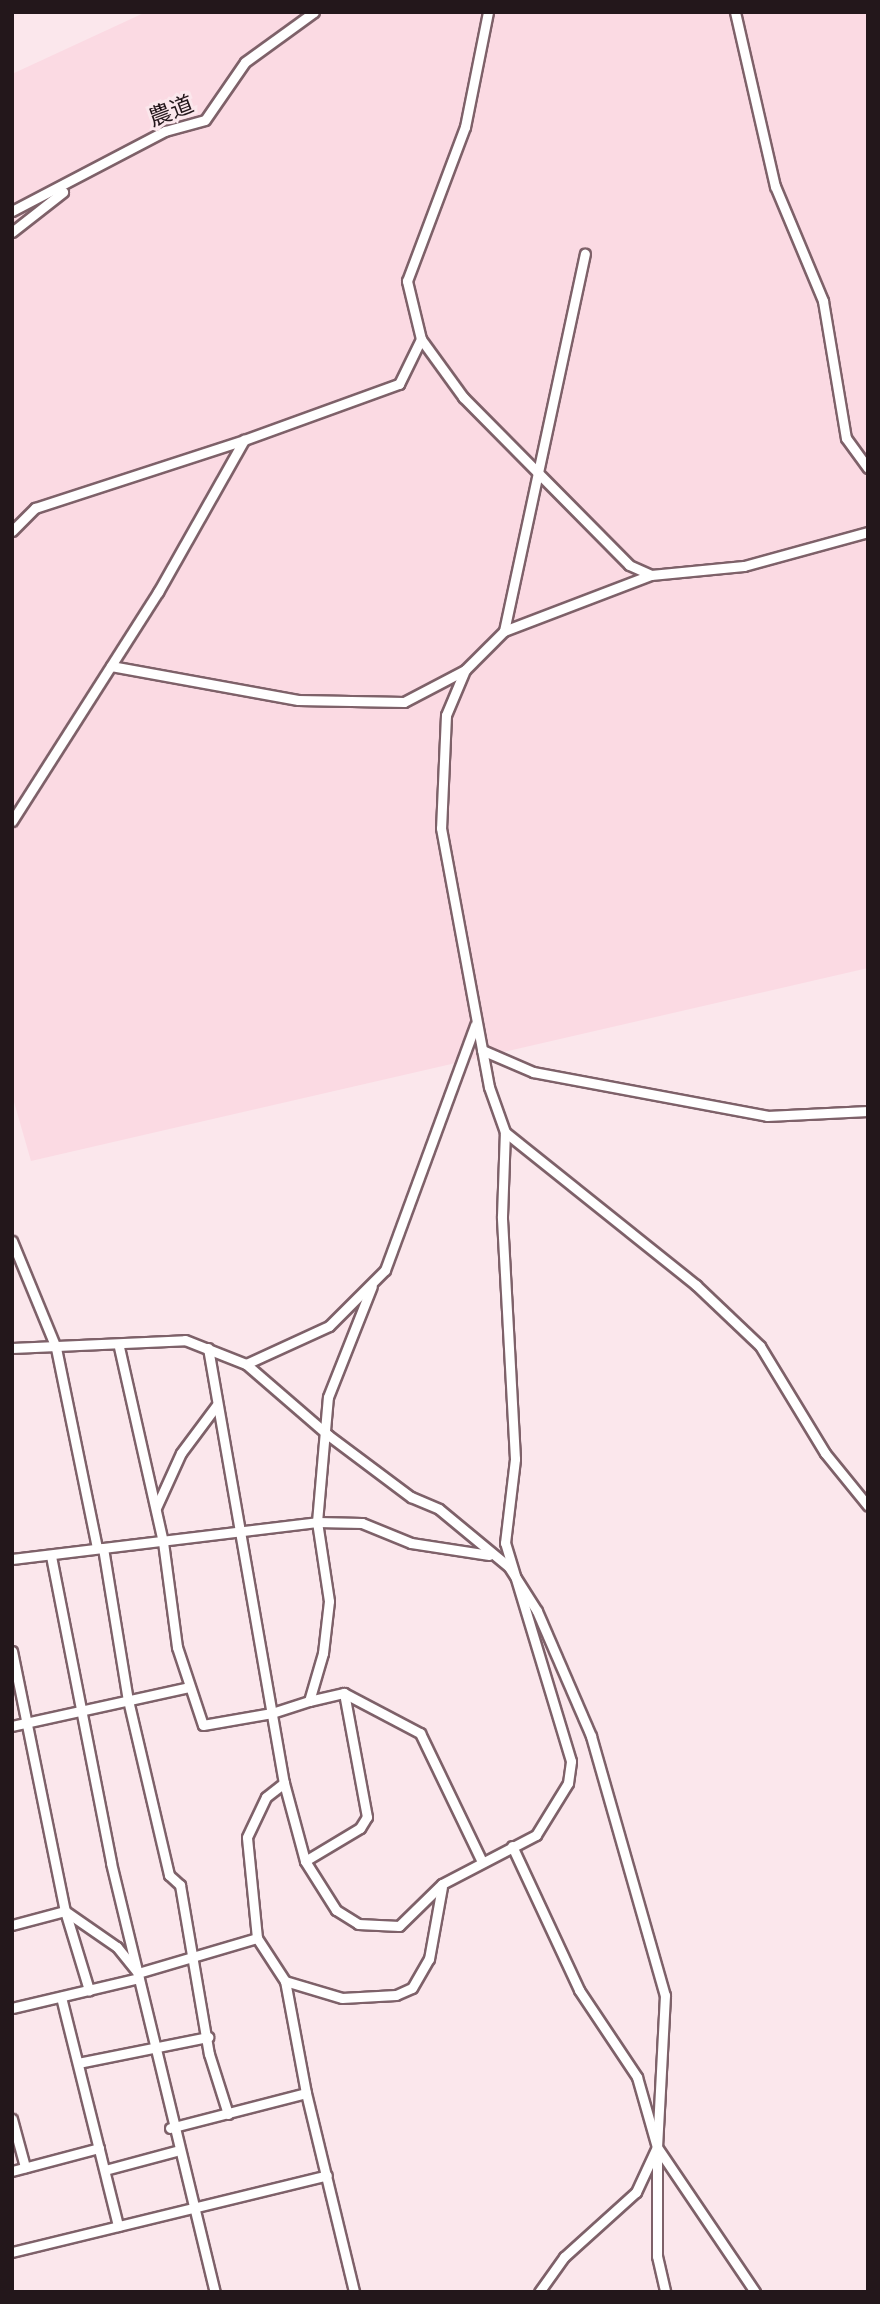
<!DOCTYPE html>
<html>
<head>
<meta charset="utf-8">
<style>
  body { margin:0 }
  #map { position:relative; width:880px; height:2304px; overflow:hidden; background:#fbe7ec; font-family:"PT Sans","Noto Sans SC",sans-serif }
  div>[style] { position:absolute }
  .built>* { inset:0; background:#fbdae3 }
  .roads { filter:drop-shadow(2px 0 #7e6169) drop-shadow(-2px 0 #7e6169) drop-shadow(0 2px #7e6169) drop-shadow(0 -2px #7e6169) }
  .street>* { height:9px; margin:-4.5px; padding:0 4.5px; transform-origin:4.5px; border-radius:4.5px; background:#fff }
  span { translate:-50% -50%; white-space:nowrap; text-align:center; line-height:1.15; -webkit-text-stroke:6px #fbe7ec; paint-order:stroke }
  .street-label { font-size:23px; color:#23171b }
  .frame { position:absolute; inset:0; border:14px solid #23171b; pointer-events:none }
</style>
</head>
<body>
<div id="map">
  <div class="built">
    <div style="clip-path:polygon(146px 12px,868px 12px,868px 968px,31px 1161px,12px 1095px,12px 74px)"></div>
  </div>
  <div class="roads">
    <div class="street">
      <div style="left:735px;top:12px;width:179px;rotate:77.1deg"></div>
      <div style="left:775px;top:186px;width:125px;rotate:67.3deg"></div>
      <div style="left:823px;top:301px;width:139px;rotate:80.5deg"></div>
      <div style="left:846px;top:438px;width:37px;rotate:54deg"></div>
      <div style="left:12px;top:211px;width:173px;rotate:-27.6deg"></div>
      <div style="left:165px;top:131px;width:41px;rotate:-15.4deg"></div>
      <div style="left:205px;top:120px;width:70px;rotate:-55.4deg"></div>
      <div style="left:245px;top:62px;width:85px;rotate:-35.9deg"></div>
      <div style="left:12px;top:232px;width:65px;rotate:-38.1deg"></div>
      <div style="left:421px;top:339px;width:72px;rotate:54.1deg"></div>
      <div style="left:463px;top:397px;width:236px;rotate:45.3deg"></div>
      <div style="left:629px;top:565px;width:24px;rotate:24deg"></div>
      <div style="left:12px;top:531px;width:33px;rotate:-45deg"></div>
      <div style="left:35px;top:508px;width:220px;rotate:-18deg"></div>
      <div style="left:504px;top:631px;width:386px;rotate:-77.9deg"></div>
      <div style="left:111px;top:666px;width:190px;rotate:10.3deg"></div>
      <div style="left:298px;top:700px;width:106px;rotate:1.1deg"></div>
      <div style="left:404px;top:702px;width:69px;rotate:-27.7deg"></div>
      <div style="left:465px;top:670px;width:55px;rotate:-45deg"></div>
      <div style="left:504px;top:631px;width:157px;rotate:-20.9deg"></div>
      <div style="left:651px;top:575px;width:93px;rotate:-5.5deg"></div>
      <div style="left:744px;top:566px;width:129px;rotate:-15.3deg"></div>
      <div style="left:465px;top:670px;width:49px;rotate:112.9deg"></div>
      <div style="left:446px;top:715px;width:113px;rotate:92.5deg"></div>
      <div style="left:441px;top:828px;width:263px;rotate:79.5deg"></div>
      <div style="left:489px;top:1087px;width:48px;rotate:70.4deg"></div>
      <div style="left:505px;top:1132px;width:245px;rotate:38.7deg"></div>
      <div style="left:696px;top:1285px;width:88px;rotate:43.6deg"></div>
      <div style="left:760px;top:1346px;width:125px;rotate:58.7deg"></div>
      <div style="left:825px;top:1453px;width:68px;rotate:50.9deg"></div>
      <div style="left:12px;top:821px;width:272px;rotate:-57.5deg"></div>
      <div style="left:158px;top:592px;width:175px;rotate:-60.5deg"></div>
      <div style="left:244px;top:440px;width:165px;rotate:-19.9deg"></div>
      <div style="left:399px;top:384px;width:50px;rotate:-63.9deg"></div>
      <div style="left:421px;top:339px;width:60px;rotate:-103.6deg"></div>
      <div style="left:407px;top:281px;width:165px;rotate:-69.4deg"></div>
      <div style="left:465px;top:127px;width:117px;rotate:-78.7deg"></div>
      <div style="left:482px;top:1050px;width:56px;rotate:23.3deg"></div>
      <div style="left:533px;top:1072px;width:238px;rotate:10.6deg"></div>
      <div style="left:767px;top:1116px;width:101px;rotate:-2.8deg"></div>
      <div style="left:12px;top:1241px;width:116px;rotate:67.6deg"></div>
      <div style="left:56px;top:1348px;width:204px;rotate:78.4deg"></div>
      <div style="left:119px;top:1347px;width:200px;rotate:77.3deg"></div>
      <div style="left:163px;top:1542px;width:106px;rotate:82.4deg"></div>
      <div style="left:177px;top:1647px;width:82px;rotate:71.6deg"></div>
      <div style="left:203px;top:1725px;width:70px;rotate:-9.9deg"></div>
      <div style="left:272px;top:1713px;width:39px;rotate:-18deg"></div>
      <div style="left:309px;top:1701px;width:50px;rotate:-73.7deg"></div>
      <div style="left:323px;top:1653px;width:52px;rotate:-83.4deg"></div>
      <div style="left:329px;top:1601px;width:80px;rotate:-98.6deg"></div>
      <div style="left:317px;top:1522px;width:125px;rotate:-85deg"></div>
      <div style="left:328px;top:1397px;width:119px;rotate:-68.4deg"></div>
      <div style="left:12px;top:1348px;width:173px;rotate:-2.6deg"></div>
      <div style="left:185px;top:1340px;width:66px;rotate:21.5deg"></div>
      <div style="left:246px;top:1364px;width:108px;rotate:40.9deg"></div>
      <div style="left:328px;top:1435px;width:104px;rotate:36.8deg"></div>
      <div style="left:411px;top:1497px;width:30px;rotate:23deg"></div>
      <div style="left:439px;top:1509px;width:91px;rotate:39.6deg"></div>
      <div style="left:509px;top:1567px;width:52px;rotate:57.5deg"></div>
      <div style="left:537px;top:1611px;width:136px;rotate:66.6deg"></div>
      <div style="left:591px;top:1736px;width:269px;rotate:74.1deg"></div>
      <div style="left:665px;top:1995px;width:152px;rotate:93deg"></div>
      <div style="left:657px;top:2147px;width:50px;rotate:115deg"></div>
      <div style="left:636px;top:2192px;width:97px;rotate:137.9deg"></div>
      <div style="left:564px;top:2257px;width:43px;rotate:125.5deg"></div>
      <div style="left:208px;top:1348px;width:442px;rotate:80.1deg"></div>
      <div style="left:284px;top:1783px;width:81px;rotate:74.9deg"></div>
      <div style="left:305px;top:1861px;width:58px;rotate:57.7deg"></div>
      <div style="left:336px;top:1910px;width:26px;rotate:32deg"></div>
      <div style="left:358px;top:1924px;width:41px;rotate:2.8deg"></div>
      <div style="left:399px;top:1926px;width:60px;rotate:-44.3deg"></div>
      <div style="left:442px;top:1884px;width:106px;rotate:-27.5deg"></div>
      <div style="left:536px;top:1835px;width:61px;rotate:-58.4deg"></div>
      <div style="left:568px;top:1783px;width:22px;rotate:-82deg"></div>
      <div style="left:571px;top:1761px;width:228px;rotate:-106.8deg"></div>
      <div style="left:505px;top:1543px;width:85px;rotate:-83.2deg"></div>
      <div style="left:515px;top:1459px;width:243px;rotate:-93.1deg"></div>
      <div style="left:502px;top:1216px;width:84px;rotate:-88deg"></div>
      <div style="left:246px;top:1364px;width:91px;rotate:-24.6deg"></div>
      <div style="left:329px;top:1326px;width:79px;rotate:-45deg"></div>
      <div style="left:385px;top:1270px;width:261px;rotate:-69.8deg"></div>
      <div style="left:156px;top:1508px;width:60px;rotate:-65.6deg"></div>
      <div style="left:181px;top:1453px;width:59px;rotate:-53.3deg"></div>
      <div style="left:103px;top:1548px;width:154px;rotate:80.7deg"></div>
      <div style="left:128px;top:1700px;width:180px;rotate:76.8deg"></div>
      <div style="left:169px;top:1875px;width:15px;rotate:42deg"></div>
      <div style="left:180px;top:1885px;width:171px;rotate:80.3deg"></div>
      <div style="left:209px;top:2054px;width:63px;rotate:72.4deg"></div>
      <div style="left:51px;top:1556px;width:313px;rotate:78.9deg"></div>
      <div style="left:111px;top:1863px;width:441px;rotate:76.4deg"></div>
      <div style="left:12px;top:1559px;width:307px;rotate:-6.9deg"></div>
      <div style="left:317px;top:1522px;width:45px;rotate:1.3deg"></div>
      <div style="left:362px;top:1523px;width:53px;rotate:22.2deg"></div>
      <div style="left:411px;top:1543px;width:79px;rotate:8.7deg"></div>
      <div style="left:12px;top:1651px;width:265px;rotate:78.5deg"></div>
      <div style="left:65px;top:1911px;width:83px;rotate:73.1deg"></div>
      <div style="left:309px;top:1701px;width:36px;rotate:-13deg"></div>
      <div style="left:344px;top:1693px;width:86px;rotate:27.8deg"></div>
      <div style="left:420px;top:1733px;width:141px;rotate:64.3deg"></div>
      <div style="left:12px;top:1726px;width:181px;rotate:-12.4deg"></div>
      <div style="left:512px;top:1846px;width:159px;rotate:65deg"></div>
      <div style="left:579px;top:1990px;width:105px;rotate:56.3deg"></div>
      <div style="left:637px;top:2077px;width:73px;rotate:74.1deg"></div>
      <div style="left:657px;top:2147px;width:175px;rotate:55.9deg"></div>
      <div style="left:305px;top:1861px;width:64px;rotate:-31deg"></div>
      <div style="left:360px;top:1828px;width:13px;rotate:-58deg"></div>
      <div style="left:367px;top:1817px;width:126px;rotate:-100.5deg"></div>
      <div style="left:12px;top:1925px;width:55px;rotate:-14.8deg"></div>
      <div style="left:65px;top:1911px;width:63px;rotate:34.7deg"></div>
      <div style="left:117px;top:1947px;width:33px;rotate:51deg"></div>
      <div style="left:138px;top:1973px;width:124px;rotate:-16.4deg"></div>
      <div style="left:285px;top:1981px;width:59px;rotate:16.6deg"></div>
      <div style="left:342px;top:1998px;width:54px;rotate:-3.2deg"></div>
      <div style="left:396px;top:1995px;width:17px;rotate:-24deg"></div>
      <div style="left:412px;top:1988px;width:34px;rotate:-60deg"></div>
      <div style="left:429px;top:1959px;width:73px;rotate:-79.8deg"></div>
      <div style="left:61px;top:1997px;width:236px;rotate:76deg"></div>
      <div style="left:12px;top:2008px;width:130px;rotate:-13.3deg"></div>
      <div style="left:78px;top:2063px;width:133px;rotate:-11.3deg"></div>
      <div style="left:306px;top:2093px;width:205px;rotate:76.4deg"></div>
      <div style="left:12px;top:2119px;width:50px;rotate:74.8deg"></div>
      <div style="left:170px;top:2128px;width:140px;rotate:-14.4deg"></div>
      <div style="left:306px;top:2093px;width:114px;rotate:-100.6deg"></div>
      <div style="left:285px;top:1981px;width:51px;rotate:-123.1deg"></div>
      <div style="left:257px;top:1938px;width:101px;rotate:-95.7deg"></div>
      <div style="left:247px;top:1837px;width:44px;rotate:-64.6deg"></div>
      <div style="left:266px;top:1797px;width:23px;rotate:-38deg"></div>
      <div style="left:657px;top:2148px;width:108px;rotate:90deg"></div>
      <div style="left:657px;top:2256px;width:37px;rotate:77deg"></div>
      <div style="left:105px;top:2170px;width:73px;rotate:-15deg"></div>
      <div style="left:12px;top:2171px;width:90px;rotate:-14.8deg"></div>
      <div style="left:12px;top:2252px;width:324px;rotate:-13.7deg"></div>
    </div>
  </div>
  <div class="street-label">
    <span style="left:171px;top:111px;rotate:-21deg">農道</span>
  </div>
  <div class="frame"></div>
</div>
</body>
</html>
